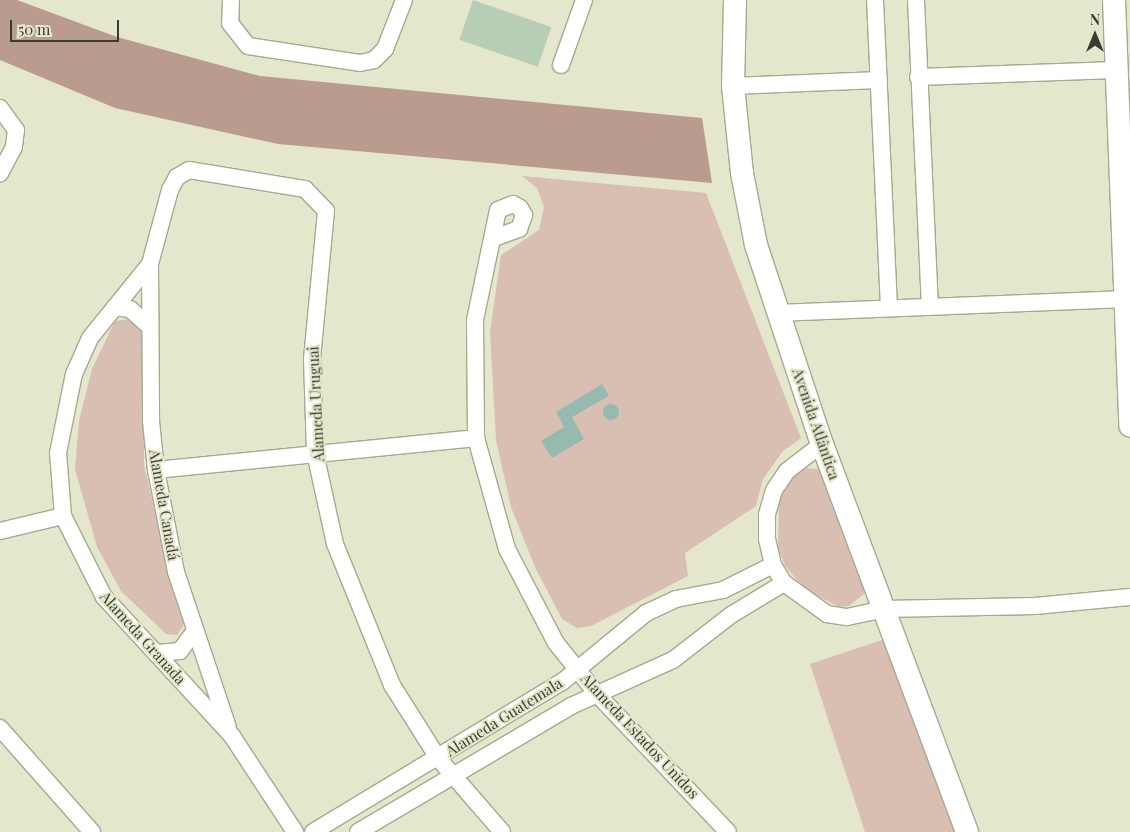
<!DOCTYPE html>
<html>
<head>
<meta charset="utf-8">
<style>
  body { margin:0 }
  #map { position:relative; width:1130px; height:832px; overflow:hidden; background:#e4e7cc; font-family:"Playfair Display",serif }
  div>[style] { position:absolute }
  .green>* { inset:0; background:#d8bfb1 }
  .forest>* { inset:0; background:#b99c8d }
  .water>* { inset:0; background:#97bab0 }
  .round { border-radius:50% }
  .building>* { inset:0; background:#b7ceb6; transform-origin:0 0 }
  .roads { filter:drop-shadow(1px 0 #a6a88f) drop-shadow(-1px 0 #a6a88f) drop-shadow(0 1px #a6a88f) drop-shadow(0 -1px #a6a88f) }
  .street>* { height:16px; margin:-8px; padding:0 8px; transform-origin:8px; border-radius:8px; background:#fff }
  .secondary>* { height:22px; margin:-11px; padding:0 11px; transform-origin:11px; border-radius:11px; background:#fff }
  span { translate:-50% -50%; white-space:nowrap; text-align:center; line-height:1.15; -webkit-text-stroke:4px #e4e7cc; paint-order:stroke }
  .street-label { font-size:15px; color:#3b3c31 }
  .north { position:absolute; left:1070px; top:10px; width:50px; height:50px; -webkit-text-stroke:4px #e4e7cc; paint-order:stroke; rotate:0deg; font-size:14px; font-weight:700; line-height:20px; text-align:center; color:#3b3c31 }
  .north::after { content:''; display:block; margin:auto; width:18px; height:22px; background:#3b3c31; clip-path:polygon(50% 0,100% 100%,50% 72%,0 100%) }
  .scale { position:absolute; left:10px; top:20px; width:109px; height:22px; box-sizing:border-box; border:2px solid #3b3c31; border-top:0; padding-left:6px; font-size:15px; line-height:18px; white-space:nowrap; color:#3b3c31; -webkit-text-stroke:4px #e4e7cc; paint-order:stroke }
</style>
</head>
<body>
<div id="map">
  <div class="green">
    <div style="clip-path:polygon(522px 176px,706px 193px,801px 438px,783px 451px,763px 479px,756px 506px,685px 553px,688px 576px,591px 626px,577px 628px,562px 619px,535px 567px,511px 507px,496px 440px,490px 332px,501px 255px,539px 230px,544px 207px,537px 188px)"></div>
    <div style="clip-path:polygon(129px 319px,138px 323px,144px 334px,144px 465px,169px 572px,188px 618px,177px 635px,166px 634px,121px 591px,97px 547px,75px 469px,79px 421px,92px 369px,115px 321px)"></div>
    <div style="clip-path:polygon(802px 468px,820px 469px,868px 578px,865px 593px,849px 606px,839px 607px,805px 589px,785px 566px,778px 547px,779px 499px,793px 474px)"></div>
    <div style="clip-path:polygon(888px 638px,960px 832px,865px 832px,810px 664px)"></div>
  </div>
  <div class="forest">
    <div style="clip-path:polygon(0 0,17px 0,117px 37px,260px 76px,702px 118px,712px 183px,278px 144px,115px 108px,0 60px)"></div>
  </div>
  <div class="water">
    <div style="clip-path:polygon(602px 384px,609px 396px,572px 417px,584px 439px,552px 458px,541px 441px,564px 427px,556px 412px)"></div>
    <div class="round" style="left:603px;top:404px;width:16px;height:16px"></div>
  </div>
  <div class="building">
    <div style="left:473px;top:0;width:83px;height:42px;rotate:19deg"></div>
  </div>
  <div class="roads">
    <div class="street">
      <div style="left:231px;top:0;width:23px;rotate:92deg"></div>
      <div style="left:230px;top:23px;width:29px;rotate:52deg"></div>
      <div style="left:248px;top:46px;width:113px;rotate:8.6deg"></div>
      <div style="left:360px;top:63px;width:14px;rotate:-12deg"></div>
      <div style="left:374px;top:60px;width:16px;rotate:-45deg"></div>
      <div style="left:385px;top:49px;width:53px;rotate:-68.8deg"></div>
      <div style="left:875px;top:0;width:308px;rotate:87.4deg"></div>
      <div style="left:916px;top:0;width:307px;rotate:87.4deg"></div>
      <div style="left:561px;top:65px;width:69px;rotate:-70.5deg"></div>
      <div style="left:918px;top:77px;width:198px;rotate:-2deg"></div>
      <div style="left:733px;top:86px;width:146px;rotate:-2.4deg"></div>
      <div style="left:0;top:108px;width:27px;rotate:54deg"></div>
      <div style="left:16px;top:130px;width:17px;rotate:97deg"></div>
      <div style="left:14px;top:147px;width:30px;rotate:118deg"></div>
      <div style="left:494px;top:238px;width:27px;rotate:-20deg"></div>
      <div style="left:519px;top:229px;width:15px;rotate:-70deg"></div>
      <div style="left:524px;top:215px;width:8px;rotate:-120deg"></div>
      <div style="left:520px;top:208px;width:8px;rotate:-150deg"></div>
      <div style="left:513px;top:204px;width:16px;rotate:158deg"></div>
      <div style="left:498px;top:210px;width:112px;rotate:101.8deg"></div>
      <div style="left:475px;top:320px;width:118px;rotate:89.5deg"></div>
      <div style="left:476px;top:438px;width:115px;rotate:74.4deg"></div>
      <div style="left:507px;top:549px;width:106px;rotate:62.5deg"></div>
      <div style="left:556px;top:643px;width:65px;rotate:51.2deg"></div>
      <div style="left:597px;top:694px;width:190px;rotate:46.5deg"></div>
      <div style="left:150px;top:264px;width:157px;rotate:89.6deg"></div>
      <div style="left:151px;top:421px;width:49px;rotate:84.2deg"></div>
      <div style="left:156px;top:470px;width:104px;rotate:78.9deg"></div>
      <div style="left:176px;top:572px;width:163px;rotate:71.5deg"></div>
      <div style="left:115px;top:307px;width:15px;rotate:8deg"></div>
      <div style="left:130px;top:309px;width:27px;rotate:42deg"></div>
      <div style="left:778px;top:313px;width:347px;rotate:-2.3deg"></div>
      <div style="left:822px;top:444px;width:44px;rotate:142.4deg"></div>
      <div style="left:787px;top:471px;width:23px;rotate:124deg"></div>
      <div style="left:774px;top:490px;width:26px;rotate:106deg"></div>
      <div style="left:767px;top:515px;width:24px;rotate:90deg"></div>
      <div style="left:767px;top:539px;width:27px;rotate:77deg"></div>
      <div style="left:773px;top:565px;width:21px;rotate:59deg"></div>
      <div style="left:784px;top:583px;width:53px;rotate:35.8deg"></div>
      <div style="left:827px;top:614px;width:20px;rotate:9deg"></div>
      <div style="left:847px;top:617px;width:38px;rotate:-12deg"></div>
      <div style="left:884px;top:609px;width:151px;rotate:-1.1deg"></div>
      <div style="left:1035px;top:606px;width:95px;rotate:-5.4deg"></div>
      <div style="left:156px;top:470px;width:322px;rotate:-5.7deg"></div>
      <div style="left:0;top:531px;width:65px;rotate:-13.4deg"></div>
      <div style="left:157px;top:653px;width:23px;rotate:-5deg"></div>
      <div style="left:180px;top:651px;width:24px;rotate:-54deg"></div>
      <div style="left:0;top:728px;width:139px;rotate:48.5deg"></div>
      <div style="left:295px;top:832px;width:115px;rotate:-123.3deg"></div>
      <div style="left:232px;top:736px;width:189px;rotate:-132.6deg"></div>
      <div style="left:104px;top:597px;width:91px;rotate:-116.8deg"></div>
      <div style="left:63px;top:516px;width:63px;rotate:-94.5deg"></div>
      <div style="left:58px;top:453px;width:81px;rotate:-78.6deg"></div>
      <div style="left:74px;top:374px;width:39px;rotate:-66deg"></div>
      <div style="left:90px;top:338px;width:95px;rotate:-51deg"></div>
      <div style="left:150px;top:264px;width:77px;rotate:-74.9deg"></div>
      <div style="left:170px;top:190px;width:15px;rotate:-62deg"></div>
      <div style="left:177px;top:177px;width:14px;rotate:-30deg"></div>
      <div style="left:189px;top:170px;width:118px;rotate:9.3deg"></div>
      <div style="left:305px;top:189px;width:30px;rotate:46deg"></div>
      <div style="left:326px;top:211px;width:149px;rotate:95.4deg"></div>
      <div style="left:312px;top:359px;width:94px;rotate:88.2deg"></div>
      <div style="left:315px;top:453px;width:93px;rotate:77.6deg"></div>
      <div style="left:335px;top:544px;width:152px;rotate:68deg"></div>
      <div style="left:392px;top:685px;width:86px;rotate:57.8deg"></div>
      <div style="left:438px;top:758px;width:98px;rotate:49.1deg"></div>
      <div style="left:313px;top:832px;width:291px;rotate:-31.1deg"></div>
      <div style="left:562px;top:682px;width:109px;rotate:-39.4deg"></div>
      <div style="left:646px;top:613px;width:33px;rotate:-25deg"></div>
      <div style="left:676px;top:599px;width:48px;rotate:-10.8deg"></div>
      <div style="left:723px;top:590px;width:56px;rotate:-26.6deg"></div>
      <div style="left:358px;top:832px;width:247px;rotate:-30.6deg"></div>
      <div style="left:571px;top:706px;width:112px;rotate:-24.3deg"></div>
      <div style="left:673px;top:660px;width:73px;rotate:-37.8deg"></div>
      <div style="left:731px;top:615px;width:62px;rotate:-31.1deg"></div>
    </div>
    <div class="secondary">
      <div style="left:735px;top:0;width:86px;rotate:91.3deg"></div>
      <div style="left:733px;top:86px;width:87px;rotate:84.1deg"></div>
      <div style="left:742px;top:173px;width:73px;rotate:79deg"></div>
      <div style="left:756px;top:245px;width:210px;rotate:71.7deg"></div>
      <div style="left:822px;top:444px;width:414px;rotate:69.5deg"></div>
      <div style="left:1114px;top:0;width:426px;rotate:87.8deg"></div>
    </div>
  </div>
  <div class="street-label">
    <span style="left:316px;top:404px;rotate:-93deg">Alameda Uruguai</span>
    <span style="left:816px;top:424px;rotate:71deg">Avenida Atlântica</span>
    <span style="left:164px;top:505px;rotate:80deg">Alameda Canadá</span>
    <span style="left:143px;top:638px;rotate:48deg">Alameda Granada</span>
    <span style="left:504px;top:717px;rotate:-32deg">Alameda Guatemala</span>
    <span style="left:640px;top:736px;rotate:47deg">Alameda Estados Unidos</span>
  </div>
  <div class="north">N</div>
  <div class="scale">50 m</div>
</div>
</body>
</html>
